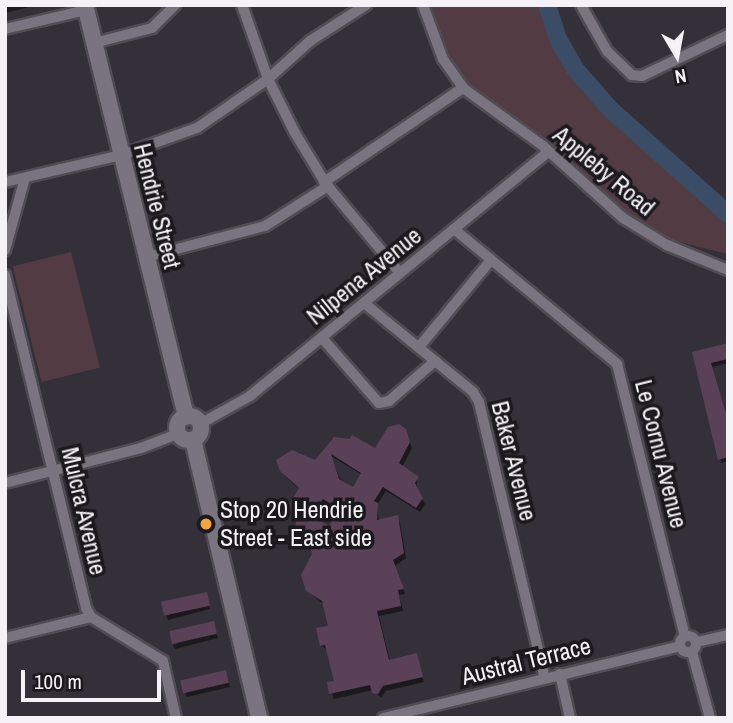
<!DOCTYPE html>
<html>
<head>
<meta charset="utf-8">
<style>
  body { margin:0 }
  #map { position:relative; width:733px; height:723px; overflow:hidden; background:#343039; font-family:"Archivo Narrow",sans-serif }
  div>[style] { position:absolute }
  .green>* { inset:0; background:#533b43; transform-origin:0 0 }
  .shadow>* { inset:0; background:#0007 }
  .river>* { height:18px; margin:-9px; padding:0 9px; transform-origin:9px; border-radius:9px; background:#3a4c66 }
  .building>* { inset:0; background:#5b4158; transform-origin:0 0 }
  .roads { filter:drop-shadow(2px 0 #504c54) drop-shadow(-2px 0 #504c54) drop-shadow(0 2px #504c54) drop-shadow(0 -2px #504c54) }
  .street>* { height:10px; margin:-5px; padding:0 5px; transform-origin:5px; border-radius:5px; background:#79747f }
  .street>.ring { margin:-5px; padding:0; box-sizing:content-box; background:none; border:10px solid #79747f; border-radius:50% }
  .secondary>* { height:16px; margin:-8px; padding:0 8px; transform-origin:8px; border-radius:8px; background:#79747f }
  .secondary>.ring { margin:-8px; padding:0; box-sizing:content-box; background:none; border:16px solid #79747f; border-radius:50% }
  .dots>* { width:19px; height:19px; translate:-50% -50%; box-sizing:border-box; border:4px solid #1b191d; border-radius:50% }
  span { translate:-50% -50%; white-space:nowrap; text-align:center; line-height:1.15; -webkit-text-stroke:7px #1b191d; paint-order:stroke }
  .street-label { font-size:24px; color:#f4f1f7 }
  .poi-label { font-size:24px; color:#f4f1f7 }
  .left { translate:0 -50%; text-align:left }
  .frame { position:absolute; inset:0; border:7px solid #f4f1f7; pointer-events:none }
  .north { position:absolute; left:642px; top:21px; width:70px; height:70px; -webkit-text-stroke:5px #1b191d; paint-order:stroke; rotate:170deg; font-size:19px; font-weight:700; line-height:28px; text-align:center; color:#f4f1f7 }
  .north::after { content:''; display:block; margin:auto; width:24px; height:32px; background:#f4f1f7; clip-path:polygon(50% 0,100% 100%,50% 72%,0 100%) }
  .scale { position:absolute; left:21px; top:670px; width:140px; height:32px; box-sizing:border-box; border:4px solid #f4f1f7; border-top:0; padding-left:9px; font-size:21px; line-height:24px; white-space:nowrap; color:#f4f1f7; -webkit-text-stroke:5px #1b191d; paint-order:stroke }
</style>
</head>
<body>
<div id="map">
  <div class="green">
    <div style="clip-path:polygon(429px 5px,547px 5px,558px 39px,576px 69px,610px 109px,728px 214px,728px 254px,651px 235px,463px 88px)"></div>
    <div style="left:71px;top:252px;width:119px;height:60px;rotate:76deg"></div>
  </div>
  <div class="shadow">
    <div style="clip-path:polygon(5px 5px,37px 5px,5px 13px)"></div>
    <div style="clip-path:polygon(728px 345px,728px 363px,712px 367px,728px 422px,728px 461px,721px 463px,694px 353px)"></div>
    <div style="clip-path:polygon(evenodd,405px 430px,412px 448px,402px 467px,417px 479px,417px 490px,425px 504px,420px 512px,386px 491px,377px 505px,379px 521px,397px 517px,400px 522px,406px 558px,395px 566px,405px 594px,399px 595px,403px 611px,379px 616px,390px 661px,416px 655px,424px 682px,386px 691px,381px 698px,373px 690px,334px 699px,329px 684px,336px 682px,328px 650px,321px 646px,318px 630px,330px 627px,325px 605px,307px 591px,314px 554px,295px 535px,299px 520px,289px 508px,300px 490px,285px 476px,278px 460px,299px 453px,316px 463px,332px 439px,375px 451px,405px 430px,331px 456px,362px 475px,353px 490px,339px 477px,331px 456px,405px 430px,326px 503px,340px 511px,329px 528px,316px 520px,326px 503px)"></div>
    <div style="clip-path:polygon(208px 598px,210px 609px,168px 620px,166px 616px)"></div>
    <div style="clip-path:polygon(215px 627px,218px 638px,175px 649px,173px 645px)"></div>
    <div style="clip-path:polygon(227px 675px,230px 687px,187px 697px,185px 693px)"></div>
  </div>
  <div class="river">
    <div style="left:547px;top:5px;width:36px;rotate:72deg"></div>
    <div style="left:558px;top:39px;width:36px;rotate:60deg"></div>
    <div style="left:576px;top:70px;width:52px;rotate:48.9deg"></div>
    <div style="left:610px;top:109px;width:158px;rotate:41.7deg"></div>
  </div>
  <div class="building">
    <div style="clip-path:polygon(728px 343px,728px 359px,711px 363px,728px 420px,728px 457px,718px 460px,692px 352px)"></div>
    <div style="clip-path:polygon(evenodd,399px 424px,406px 429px,410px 442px,399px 463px,419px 477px,415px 483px,423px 498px,416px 508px,383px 487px,374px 501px,378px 503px,377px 520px,398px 515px,404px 553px,393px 560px,404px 589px,398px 590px,401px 606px,377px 611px,389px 660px,417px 653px,423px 677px,383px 686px,378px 694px,372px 693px,370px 685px,329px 694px,327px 682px,334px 681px,325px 645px,320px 646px,316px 628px,328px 626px,322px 601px,306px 591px,301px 575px,312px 554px,309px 545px,293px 535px,297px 518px,287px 508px,299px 488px,280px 471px,276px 460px,292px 450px,315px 460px,334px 437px,350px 439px,352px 435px,375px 448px,388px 427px,399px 424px,331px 454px,361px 473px,353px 487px,339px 479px,331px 454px,399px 424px,323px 499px,339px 509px,329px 526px,313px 516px,323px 499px)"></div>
    <div style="left:207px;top:592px;width:14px;height:47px;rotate:78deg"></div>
    <div style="left:214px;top:621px;width:13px;height:46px;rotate:77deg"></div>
    <div style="left:226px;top:670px;width:13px;height:47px;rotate:77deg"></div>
  </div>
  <div class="roads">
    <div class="street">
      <div style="left:242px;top:5px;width:78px;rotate:70.6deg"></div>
      <div style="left:268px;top:79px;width:60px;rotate:63.4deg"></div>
      <div style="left:295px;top:133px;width:60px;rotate:58.7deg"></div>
      <div style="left:326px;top:184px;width:114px;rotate:50.3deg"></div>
      <div style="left:423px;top:5px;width:58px;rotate:69.7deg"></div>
      <div style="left:443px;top:59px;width:35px;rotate:55deg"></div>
      <div style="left:463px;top:88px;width:99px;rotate:35.9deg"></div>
      <div style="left:543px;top:146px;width:108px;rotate:42deg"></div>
      <div style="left:623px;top:218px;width:52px;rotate:31.5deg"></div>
      <div style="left:667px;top:245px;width:66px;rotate:22.3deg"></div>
      <div style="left:581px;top:5px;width:53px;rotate:60.5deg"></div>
      <div style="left:607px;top:51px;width:35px;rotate:44deg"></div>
      <div style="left:632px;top:75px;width:10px;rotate:6deg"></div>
      <div style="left:642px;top:76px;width:95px;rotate:-25.5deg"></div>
      <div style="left:5px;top:29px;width:83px;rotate:-13.2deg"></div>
      <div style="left:94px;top:43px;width:60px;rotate:-14.5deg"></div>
      <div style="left:152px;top:28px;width:33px;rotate:-45deg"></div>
      <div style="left:5px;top:182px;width:119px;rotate:-13.1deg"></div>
      <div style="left:121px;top:155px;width:81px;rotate:-19.6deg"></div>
      <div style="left:197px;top:128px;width:86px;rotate:-34.6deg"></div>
      <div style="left:268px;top:79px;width:57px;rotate:-42.1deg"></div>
      <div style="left:310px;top:41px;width:67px;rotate:-32.7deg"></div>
      <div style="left:324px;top:182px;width:168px;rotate:-34.1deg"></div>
      <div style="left:454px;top:229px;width:212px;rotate:39.6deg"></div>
      <div style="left:617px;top:364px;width:280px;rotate:76deg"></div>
      <div style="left:5px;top:250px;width:75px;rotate:-74.5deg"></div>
      <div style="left:146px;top:257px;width:123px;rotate:-14.6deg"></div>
      <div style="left:265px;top:226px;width:75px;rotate:-32.4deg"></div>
      <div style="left:5px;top:275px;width:343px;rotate:76.3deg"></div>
      <div style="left:86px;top:608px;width:10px;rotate:61deg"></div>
      <div style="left:91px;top:617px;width:84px;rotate:31.4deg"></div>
      <div style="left:163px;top:661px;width:58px;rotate:77.2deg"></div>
      <div style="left:364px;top:303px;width:141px;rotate:39.2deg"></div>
      <div style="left:473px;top:392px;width:12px;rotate:59deg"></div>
      <div style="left:479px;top:402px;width:284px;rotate:76.6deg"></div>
      <div style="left:322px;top:338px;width:86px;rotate:48.8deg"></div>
      <div style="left:379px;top:403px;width:10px;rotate:-11deg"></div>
      <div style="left:389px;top:401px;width:61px;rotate:-41deg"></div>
      <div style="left:419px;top:347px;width:113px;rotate:-50.4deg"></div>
      <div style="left:200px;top:424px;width:57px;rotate:-29.2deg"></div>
      <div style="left:250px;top:396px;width:385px;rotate:-39.3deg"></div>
      <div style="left:5px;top:483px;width:140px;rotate:-14.4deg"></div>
      <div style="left:141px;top:448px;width:40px;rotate:-21deg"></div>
      <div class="ring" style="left:680px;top:636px;width:6px;height:6px"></div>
      <div style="left:5px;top:638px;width:89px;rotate:-13.7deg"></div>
      <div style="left:697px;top:642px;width:32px;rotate:-13deg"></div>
      <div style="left:692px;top:652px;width:68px;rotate:74.7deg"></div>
      <div style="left:560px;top:674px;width:45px;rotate:77.2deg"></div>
      <div style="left:383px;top:718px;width:306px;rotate:-13.6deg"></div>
    </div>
    <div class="secondary">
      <div style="left:85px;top:5px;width:424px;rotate:76.2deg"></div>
      <div class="ring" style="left:177px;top:416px;width:8px;height:8px"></div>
      <div style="left:193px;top:440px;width:286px;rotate:76.6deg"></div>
    </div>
  </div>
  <div class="dots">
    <div style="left:206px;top:524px;background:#f2a541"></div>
  </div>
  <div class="street-label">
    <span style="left:604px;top:171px;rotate:40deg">Appleby Road</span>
    <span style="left:157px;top:206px;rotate:76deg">Hendrie Street</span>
    <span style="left:364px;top:276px;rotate:-39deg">Nilpena Avenue</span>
    <span style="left:661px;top:454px;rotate:76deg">Le Cornu Avenue</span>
    <span style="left:514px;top:461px;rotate:76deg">Baker Avenue</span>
    <span style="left:84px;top:511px;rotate:77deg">Mulcra Avenue</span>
    <span style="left:526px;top:661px;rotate:-14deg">Austral Terrace</span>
  </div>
  <div class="poi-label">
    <span class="left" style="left:220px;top:524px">Stop 20 Hendrie<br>Street - East side</span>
  </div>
  <div class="frame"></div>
  <div class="north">N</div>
  <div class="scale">100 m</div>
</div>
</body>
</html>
